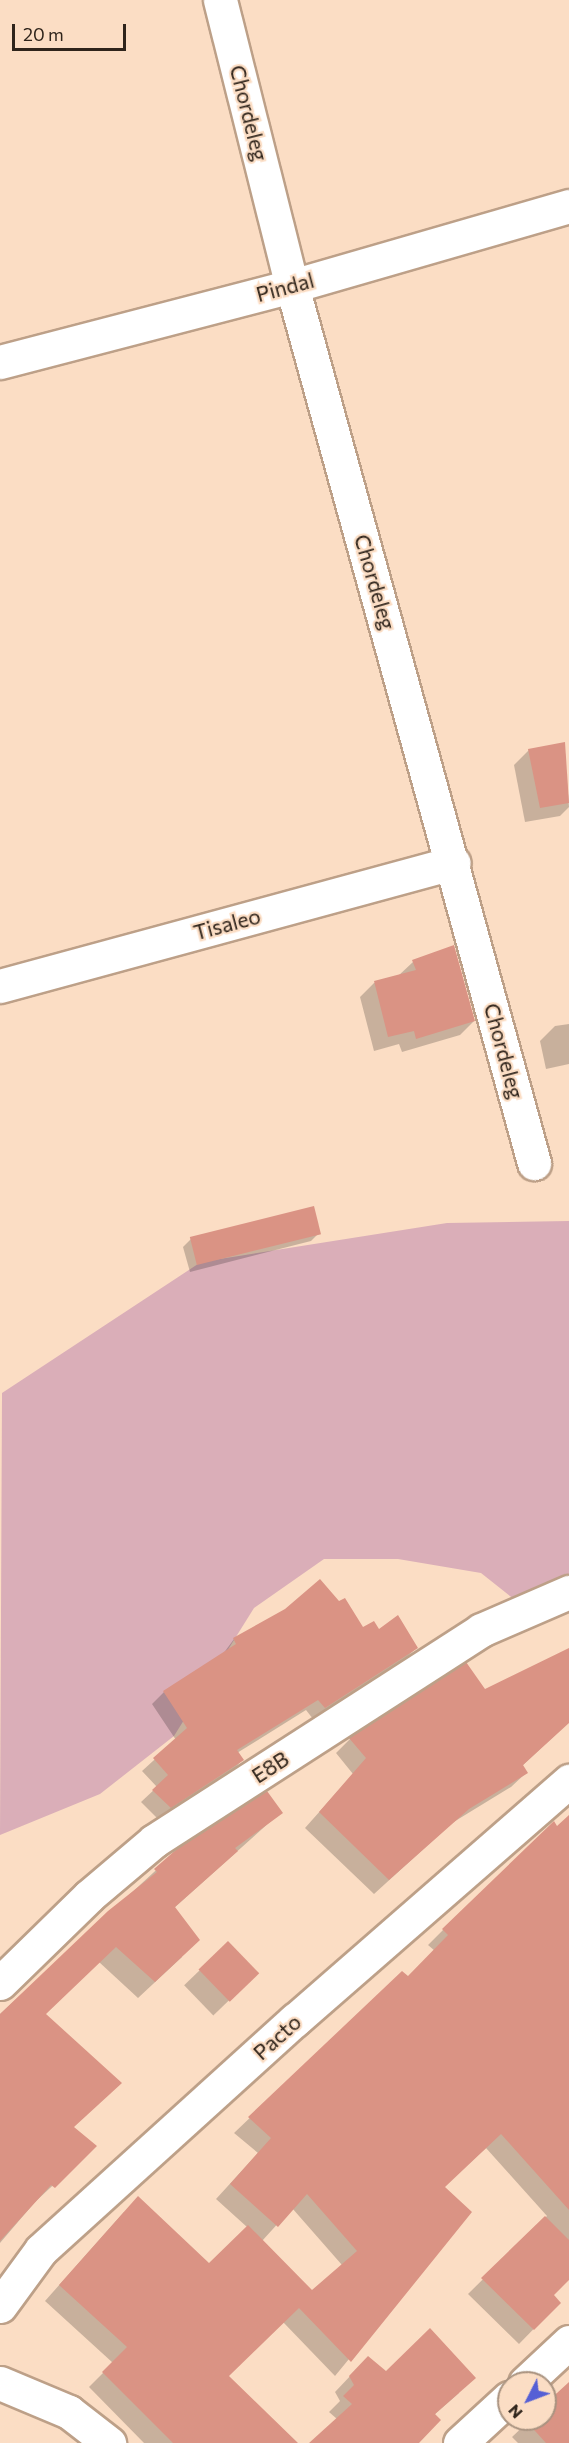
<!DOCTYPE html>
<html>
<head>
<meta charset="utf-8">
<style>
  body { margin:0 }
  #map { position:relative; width:569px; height:2443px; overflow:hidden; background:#fbddc4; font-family:Commissioner,sans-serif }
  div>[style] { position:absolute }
  .green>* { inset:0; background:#daaeb8 }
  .shadow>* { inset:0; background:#0003; transform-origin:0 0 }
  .building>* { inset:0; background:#da9384; transform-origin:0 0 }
  .roads { filter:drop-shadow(2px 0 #bda088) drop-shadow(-2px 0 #bda088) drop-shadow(0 2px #bda088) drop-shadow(0 -2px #bda088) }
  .minor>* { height:33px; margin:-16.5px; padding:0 16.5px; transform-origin:16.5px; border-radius:16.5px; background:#fff }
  span { translate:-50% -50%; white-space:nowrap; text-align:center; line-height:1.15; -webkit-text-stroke:4.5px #fbddc4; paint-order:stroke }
  .street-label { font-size:21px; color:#2f241b }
  .north { position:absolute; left:497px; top:2371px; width:60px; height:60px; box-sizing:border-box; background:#fbddc4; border:2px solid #a99380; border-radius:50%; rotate:228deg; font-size:16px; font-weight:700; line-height:24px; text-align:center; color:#2f241b }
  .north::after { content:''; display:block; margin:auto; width:21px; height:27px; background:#555fd5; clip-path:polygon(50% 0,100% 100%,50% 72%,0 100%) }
  .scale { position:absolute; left:12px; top:24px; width:114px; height:27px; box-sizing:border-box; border:3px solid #2f241b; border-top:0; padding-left:8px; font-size:18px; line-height:21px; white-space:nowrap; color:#2f241b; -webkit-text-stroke:4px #fbddc4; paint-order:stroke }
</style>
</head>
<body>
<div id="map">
  <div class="green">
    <div style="clip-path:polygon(569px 1221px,569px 1583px,520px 1604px,481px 1573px,398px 1559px,324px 1559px,254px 1608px,174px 1736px,100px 1794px,0 1835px,2px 1393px,201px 1262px,447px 1223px)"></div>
  </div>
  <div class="shadow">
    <div style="clip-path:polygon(564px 744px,569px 807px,560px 816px,525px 822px,514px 765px,529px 750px)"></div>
    <div style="clip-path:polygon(453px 947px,474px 1021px,460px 1035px,402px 1052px,399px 1044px,374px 1051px,360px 997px,374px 983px,398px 976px,413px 962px)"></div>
    <div style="clip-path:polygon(569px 1024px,569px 1064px,546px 1069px,540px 1041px,555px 1026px)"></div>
    <div style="clip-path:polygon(319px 1233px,311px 1241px,190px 1272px,183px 1247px,191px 1239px)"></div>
    <div style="clip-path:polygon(363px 1630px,379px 1631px,416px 1648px,404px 1660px,313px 1719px,306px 1710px,237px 1753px,242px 1760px,231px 1772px,158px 1819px,141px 1802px,157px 1787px,142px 1771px,176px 1740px,152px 1704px,164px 1692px,223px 1654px,234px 1639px)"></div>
    <div style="clip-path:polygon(569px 1652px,569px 1722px,522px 1766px,526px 1773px,511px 1787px,452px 1823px,374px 1894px,305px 1828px,353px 1774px,336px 1753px,350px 1739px,485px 1690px)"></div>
    <div style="clip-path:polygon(281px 1812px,174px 1908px,182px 1957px,138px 1998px,99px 1962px,44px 2015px,72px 2128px,95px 2146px,35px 2202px,0 2243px,0 2014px,179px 1849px)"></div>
    <div style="clip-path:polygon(evenodd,569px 1817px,569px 2278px,552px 2295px,559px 2303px,519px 2344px,468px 2294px,547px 2216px,486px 2148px,443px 2187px,470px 2212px,335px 2376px,283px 2322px,227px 2376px,254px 2443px,144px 2443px,89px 2387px,113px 2363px,45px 2301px,124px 2212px,209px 2265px,247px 2227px,216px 2199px,258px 2153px,234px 2133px,402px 1973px,408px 1978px,435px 1951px,428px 1945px,443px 1930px,554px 1823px,556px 1828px,569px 1817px,292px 2208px,342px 2265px,312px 2292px,262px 2241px,292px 2208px)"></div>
    <div style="left:228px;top:1943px;width:42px;height:61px;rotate:46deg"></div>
    <div style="clip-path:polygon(353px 2373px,386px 2373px,459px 2393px,434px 2415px,417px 2443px,311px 2443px,337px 2419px,329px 2412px,340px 2401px,335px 2392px)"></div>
    <div style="clip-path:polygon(569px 2385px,569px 2443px,518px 2443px,512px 2437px,531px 2419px,545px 2419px,545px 2406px)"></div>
  </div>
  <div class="building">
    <div style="clip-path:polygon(565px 742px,569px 803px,540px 808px,528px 749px)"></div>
    <div style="clip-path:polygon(454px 945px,475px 1021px,416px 1039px,414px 1031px,388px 1037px,374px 981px,416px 970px,412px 960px)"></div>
    <div style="left:314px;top:1206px;width:29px;height:128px;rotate:76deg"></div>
    <div style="clip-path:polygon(320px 1579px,339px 1601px,345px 1598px,363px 1627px,374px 1621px,379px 1629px,398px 1615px,418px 1648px,325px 1708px,318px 1700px,237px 1750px,244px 1760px,171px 1808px,152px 1790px,168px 1775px,153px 1758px,187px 1728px,163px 1691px,236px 1644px,233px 1638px,285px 1609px)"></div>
    <div style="clip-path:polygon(569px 1648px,569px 1723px,523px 1765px,528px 1773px,469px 1809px,389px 1880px,319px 1812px,366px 1758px,349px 1738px,466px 1662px,485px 1689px)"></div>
    <div style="clip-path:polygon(267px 1791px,283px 1813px,235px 1848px,238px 1851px,175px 1907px,200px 1940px,155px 1982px,116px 1947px,46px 2014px,122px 2083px,74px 2127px,97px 2146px,55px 2188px,51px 2185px,0 2241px,0 2014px,108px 1911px,157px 1872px,154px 1869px,178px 1848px)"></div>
    <div style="clip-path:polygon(569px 1815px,569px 2210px,501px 2134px,445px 2187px,472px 2212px,351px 2362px,299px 2308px,229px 2376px,298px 2443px,173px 2443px,102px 2372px,127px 2347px,59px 2285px,138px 2196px,209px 2263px,248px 2225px,312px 2290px,357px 2251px,307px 2194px,278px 2227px,230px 2184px,271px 2138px,248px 2117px,402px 1971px,408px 1976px,448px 1935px,442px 1929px,554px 1821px,557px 1826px)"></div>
    <div style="left:228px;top:1941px;width:45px;height:41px;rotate:46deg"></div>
    <div style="clip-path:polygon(545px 2216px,569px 2240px,569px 2280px,554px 2295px,561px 2303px,534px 2330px,481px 2278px)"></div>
    <div style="clip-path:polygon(430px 2328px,476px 2378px,435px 2414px,441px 2420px,419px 2443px,309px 2443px,352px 2404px,343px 2396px,354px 2385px,349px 2376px,368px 2356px,386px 2371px)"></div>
    <div style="clip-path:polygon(569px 2382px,569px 2443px,546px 2443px,526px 2421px,545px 2419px,545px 2404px)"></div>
  </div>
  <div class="roads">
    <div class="minor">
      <div style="left:220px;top:0;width:295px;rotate:75.9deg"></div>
      <div style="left:292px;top:286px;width:910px;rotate:74.57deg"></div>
      <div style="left:0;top:362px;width:302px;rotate:-14.6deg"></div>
      <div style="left:292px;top:286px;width:288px;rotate:-16.1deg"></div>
      <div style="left:0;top:986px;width:470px;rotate:-15.2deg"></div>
      <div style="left:0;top:1983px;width:124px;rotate:-44.3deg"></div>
      <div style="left:89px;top:1896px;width:85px;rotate:-40.2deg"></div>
      <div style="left:154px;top:1841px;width:389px;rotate:-32.8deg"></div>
      <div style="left:481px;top:1630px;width:96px;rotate:-23.4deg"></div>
      <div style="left:0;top:2306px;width:69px;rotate:-53.8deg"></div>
      <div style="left:41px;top:2250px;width:343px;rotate:-42.2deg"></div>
      <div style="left:295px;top:2020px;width:364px;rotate:-41.1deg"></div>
      <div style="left:0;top:2383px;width:75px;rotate:22.8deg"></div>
      <div style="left:69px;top:2412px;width:51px;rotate:37.8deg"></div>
      <div style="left:525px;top:2383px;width:60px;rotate:-43deg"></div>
      <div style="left:460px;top:2443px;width:67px;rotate:-42.6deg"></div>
    </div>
  </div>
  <div class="street-label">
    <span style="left:249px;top:113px;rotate:76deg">Chordeleg</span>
    <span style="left:285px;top:287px;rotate:-15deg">Pindal</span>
    <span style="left:375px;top:582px;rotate:74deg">Chordeleg</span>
    <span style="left:227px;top:924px;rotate:-15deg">Tisaleo</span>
    <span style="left:504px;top:1051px;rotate:75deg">Chordeleg</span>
    <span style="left:270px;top:1767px;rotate:-33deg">E8B</span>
    <span style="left:277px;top:2037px;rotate:-42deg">Pacto</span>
  </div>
  <div class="north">N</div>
  <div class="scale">20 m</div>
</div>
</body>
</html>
